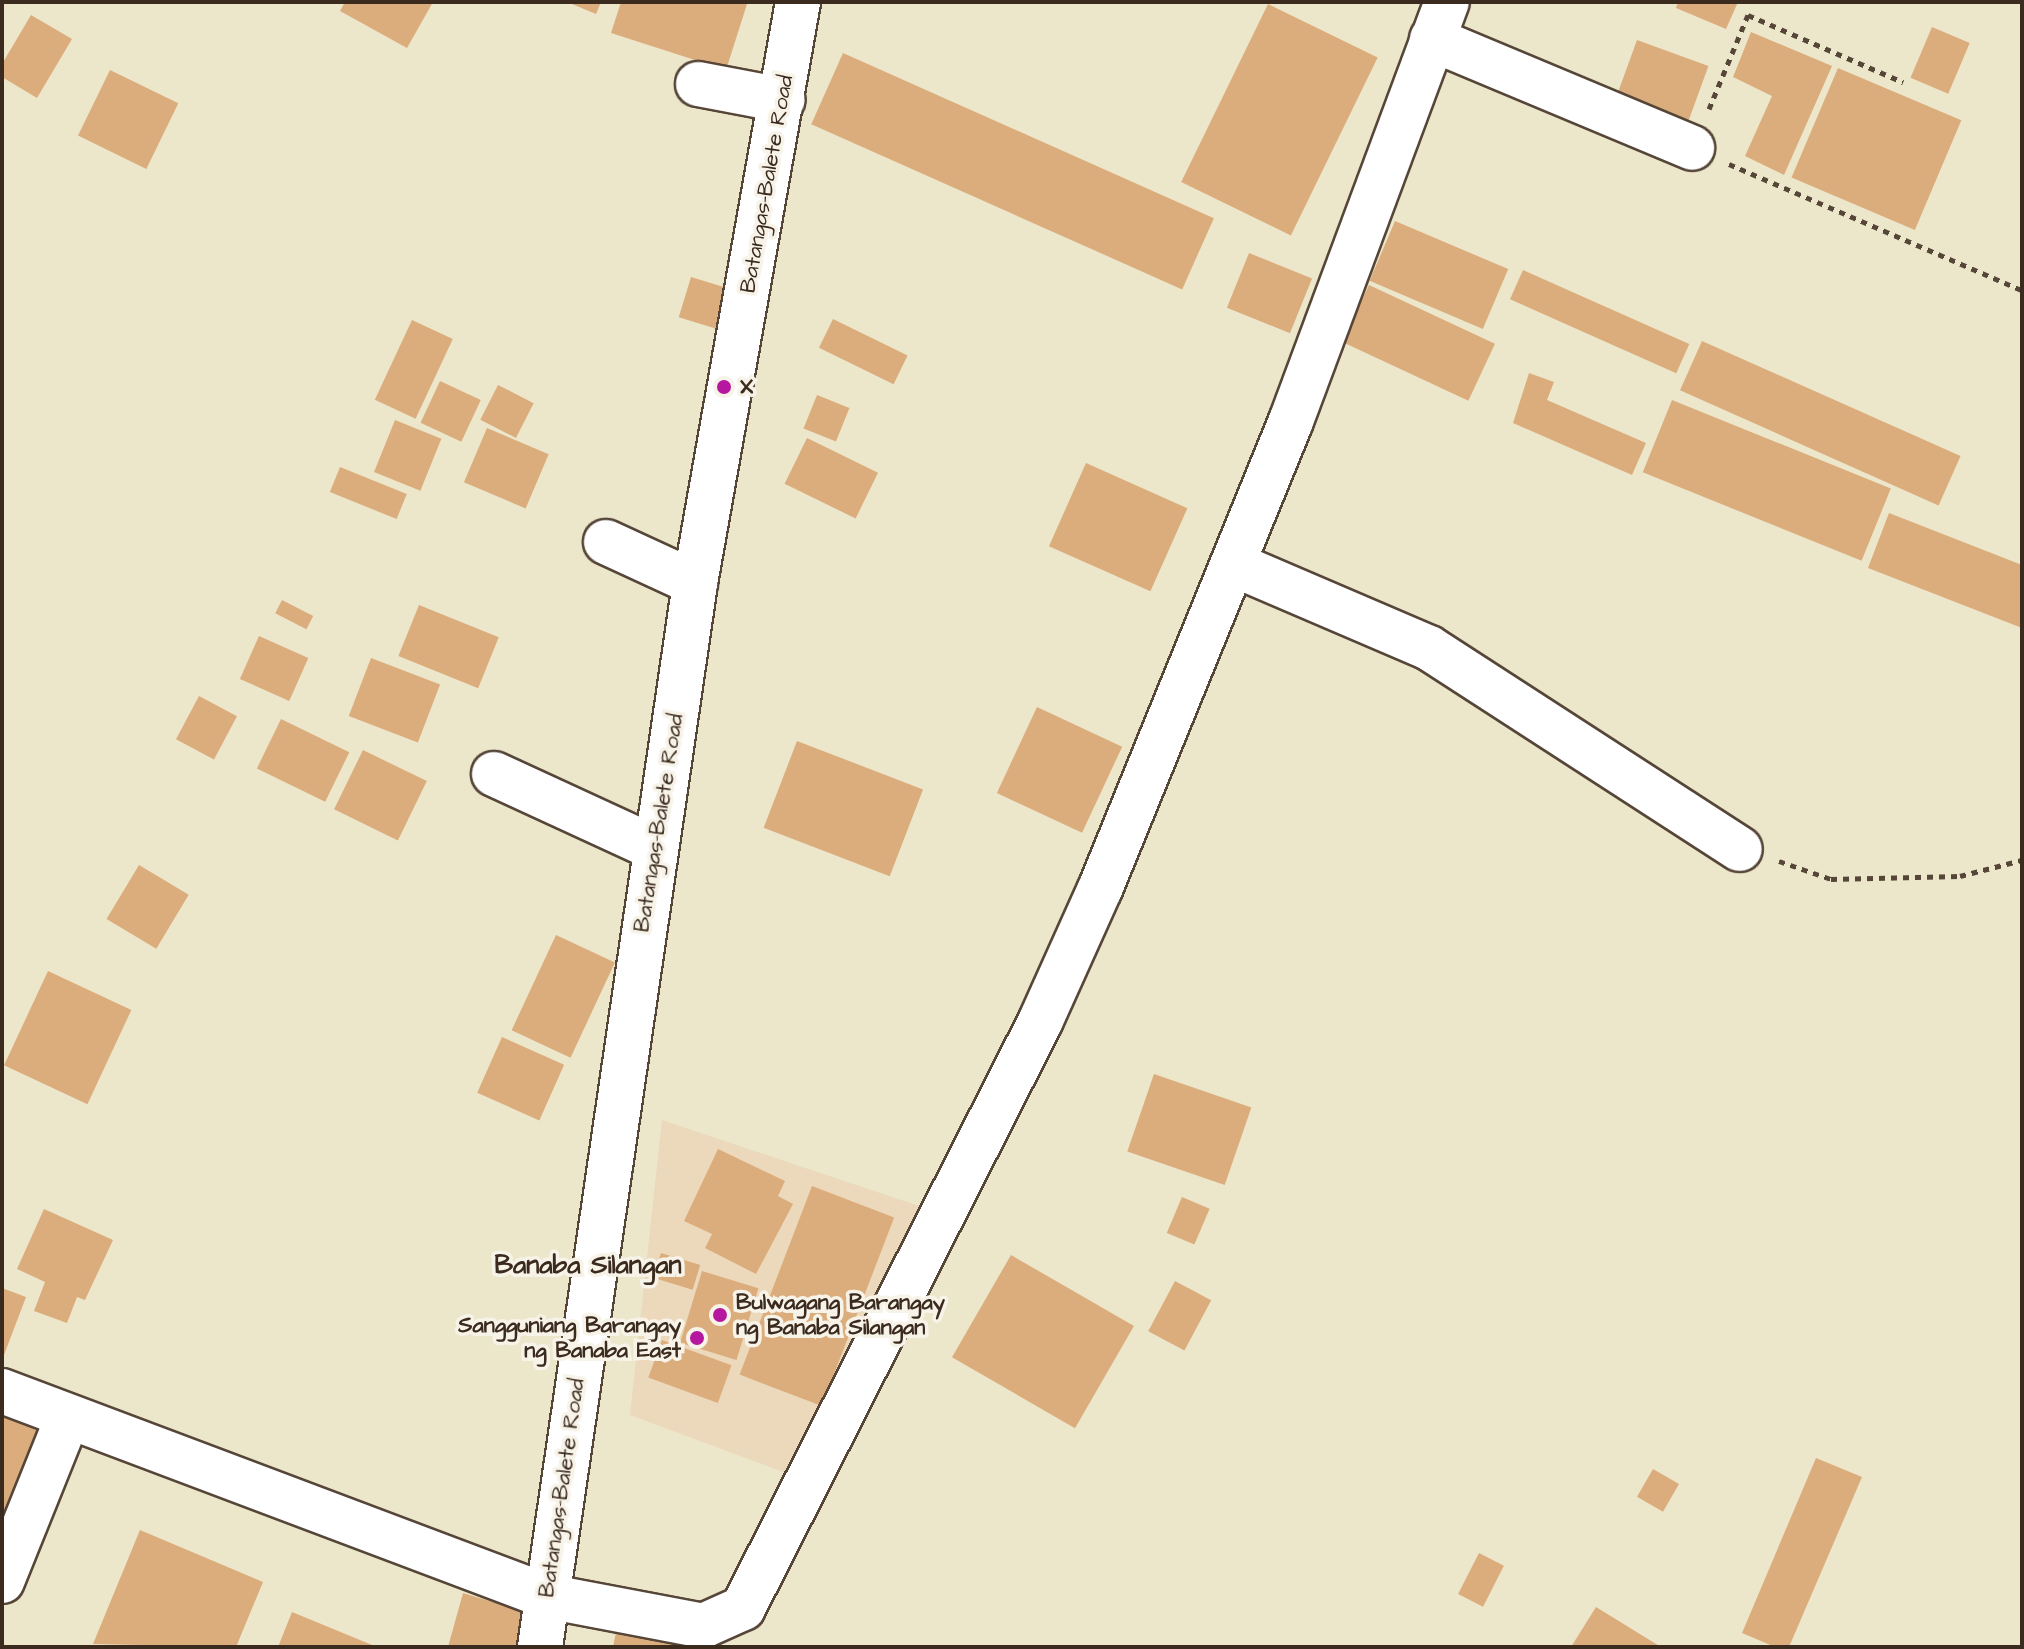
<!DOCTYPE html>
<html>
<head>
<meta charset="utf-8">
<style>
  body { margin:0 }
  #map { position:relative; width:2024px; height:1649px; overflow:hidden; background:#ece6cb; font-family:"Architects Daughter",sans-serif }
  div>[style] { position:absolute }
  .built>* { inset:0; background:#ecd8ba }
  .building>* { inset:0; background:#dcad7c; transform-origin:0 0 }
  .path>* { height:5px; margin-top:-2.5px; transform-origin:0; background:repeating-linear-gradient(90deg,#564638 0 6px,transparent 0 12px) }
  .roads { filter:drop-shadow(2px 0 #564638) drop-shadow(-2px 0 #564638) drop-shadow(0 2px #564638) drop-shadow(0 -2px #564638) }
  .minor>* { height:44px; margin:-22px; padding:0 22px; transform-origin:22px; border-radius:22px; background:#fff }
  .major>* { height:44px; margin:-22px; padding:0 22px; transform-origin:22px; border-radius:22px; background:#fff }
  .dots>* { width:22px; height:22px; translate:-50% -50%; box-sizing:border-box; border:4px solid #f7f3e8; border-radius:50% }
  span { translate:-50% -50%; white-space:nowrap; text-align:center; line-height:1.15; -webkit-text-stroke:7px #f7f3e8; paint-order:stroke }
  .street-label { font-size:22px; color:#3b2a1e }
  .poi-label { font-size:22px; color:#3b2a1e; font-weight:700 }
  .left { translate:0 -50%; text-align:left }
  .right { translate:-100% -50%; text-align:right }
  .quarter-label { font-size:26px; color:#3b2a1e; font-weight:700 }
  .frame { position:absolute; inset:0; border:4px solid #3b2a1e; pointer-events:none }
</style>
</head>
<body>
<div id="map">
  <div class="built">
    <div style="clip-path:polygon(662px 1120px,925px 1208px,792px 1475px,630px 1415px)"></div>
  </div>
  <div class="building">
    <div style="clip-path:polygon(345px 2px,433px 2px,407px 48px,340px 11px)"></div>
    <div style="clip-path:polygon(567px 2px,601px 2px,596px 14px)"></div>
    <div style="clip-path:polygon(621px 2px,741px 2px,747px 4px,726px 70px,611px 33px)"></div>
    <div style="clip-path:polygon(1678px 2px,1738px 2px,1726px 29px,1676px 8px)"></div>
    <div style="left:1268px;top:4px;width:122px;height:198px;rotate:26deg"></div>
    <div style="clip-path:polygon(31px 15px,72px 39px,37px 98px,2px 77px,2px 64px)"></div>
    <div style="left:1932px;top:27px;width:41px;height:55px;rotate:23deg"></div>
    <div style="clip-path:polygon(1751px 32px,1832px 66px,1784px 175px,1745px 156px,1772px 96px,1733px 77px)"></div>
    <div style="left:1637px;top:40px;width:76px;height:64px;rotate:20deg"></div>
    <div style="left:843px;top:53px;width:406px;height:78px;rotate:24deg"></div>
    <div style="left:1838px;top:68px;width:134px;height:119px;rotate:23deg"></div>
    <div style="left:110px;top:70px;width:76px;height:73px;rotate:26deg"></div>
    <div style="left:1395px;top:221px;width:123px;height:65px;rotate:23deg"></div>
    <div style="left:1249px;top:253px;width:68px;height:59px;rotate:22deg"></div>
    <div style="left:1523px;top:270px;width:182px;height:32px;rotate:24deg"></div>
    <div style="left:691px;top:277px;width:41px;height:42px;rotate:17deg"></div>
    <div style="left:1369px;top:285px;width:139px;height:63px;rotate:25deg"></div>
    <div style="left:833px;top:319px;width:83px;height:32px;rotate:26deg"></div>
    <div style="left:412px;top:320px;width:45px;height:88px;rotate:25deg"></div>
    <div style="left:1702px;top:341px;width:283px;height:54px;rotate:24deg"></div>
    <div style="clip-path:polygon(1529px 373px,1554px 382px,1547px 400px,1646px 443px,1632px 475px,1513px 423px)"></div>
    <div style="left:440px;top:381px;width:45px;height:46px;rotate:25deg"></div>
    <div style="left:498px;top:385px;width:40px;height:39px;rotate:27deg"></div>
    <div style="left:817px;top:395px;width:35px;height:36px;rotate:22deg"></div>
    <div style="left:1672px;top:400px;width:236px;height:78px;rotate:22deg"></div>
    <div style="left:395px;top:420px;width:50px;height:56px;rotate:22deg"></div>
    <div style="left:487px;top:428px;width:67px;height:59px;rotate:23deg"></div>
    <div style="left:807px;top:438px;width:79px;height:51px;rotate:26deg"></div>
    <div style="left:1086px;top:463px;width:111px;height:91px;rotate:24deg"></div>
    <div style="left:340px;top:467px;width:72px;height:27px;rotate:22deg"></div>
    <div style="clip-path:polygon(1889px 513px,2022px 565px,2022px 628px,1868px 568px)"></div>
    <div style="left:282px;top:600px;width:35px;height:15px;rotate:27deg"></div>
    <div style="left:419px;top:605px;width:86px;height:55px;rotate:22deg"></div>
    <div style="left:259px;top:636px;width:54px;height:47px;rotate:24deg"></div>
    <div style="left:371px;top:658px;width:74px;height:62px;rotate:21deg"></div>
    <div style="left:199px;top:696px;width:43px;height:49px;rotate:28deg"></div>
    <div style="left:1037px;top:707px;width:94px;height:95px;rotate:25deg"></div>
    <div style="left:281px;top:719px;width:76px;height:55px;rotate:26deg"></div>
    <div style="left:797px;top:741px;width:135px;height:93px;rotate:21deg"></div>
    <div style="left:363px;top:750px;width:71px;height:66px;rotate:26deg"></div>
    <div style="left:139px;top:865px;width:58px;height:63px;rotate:31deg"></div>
    <div style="left:556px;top:935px;width:65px;height:105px;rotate:25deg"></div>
    <div style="left:48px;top:971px;width:92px;height:104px;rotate:25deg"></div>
    <div style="left:502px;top:1037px;width:68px;height:61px;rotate:24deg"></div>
    <div style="left:1154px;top:1074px;width:103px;height:82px;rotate:19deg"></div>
    <div style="clip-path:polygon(718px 1149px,785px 1181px,778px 1196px,793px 1204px,756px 1274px,705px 1248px,712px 1234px,684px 1221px)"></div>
    <div style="left:812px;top:1186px;width:88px;height:202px;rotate:21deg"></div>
    <div style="left:1182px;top:1197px;width:30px;height:39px;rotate:23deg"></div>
    <div style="clip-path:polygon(44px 1209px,113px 1240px,85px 1300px,77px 1297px,67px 1323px,34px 1311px,45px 1282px,17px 1269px)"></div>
    <div style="left:661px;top:1253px;width:41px;height:26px;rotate:17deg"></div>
    <div style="left:1011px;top:1255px;width:142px;height:118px;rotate:30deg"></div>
    <div style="left:702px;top:1271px;width:59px;height:75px;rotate:17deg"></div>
    <div style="left:1175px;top:1281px;width:41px;height:57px;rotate:28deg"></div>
    <div style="clip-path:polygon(2px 1288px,26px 1297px,4px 1355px,2px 1354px)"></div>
    <div style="left:662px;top:1340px;width:74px;height:40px;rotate:20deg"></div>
    <div style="clip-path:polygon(2px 1416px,46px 1434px,2px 1535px)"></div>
    <div style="clip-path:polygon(1816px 1458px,1862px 1477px,1789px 1647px,1775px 1647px,1742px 1633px)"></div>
    <div style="left:1653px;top:1469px;width:30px;height:32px;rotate:30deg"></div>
    <div style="clip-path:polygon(140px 1530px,263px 1582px,236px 1647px,93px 1644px)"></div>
    <div style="left:1479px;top:1553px;width:28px;height:46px;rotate:27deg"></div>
    <div style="clip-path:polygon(463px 1593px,526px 1612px,516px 1647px,448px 1647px)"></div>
    <div style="clip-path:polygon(1596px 1607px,1661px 1647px,1571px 1647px)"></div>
    <div style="clip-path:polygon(292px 1612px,377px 1647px,278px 1647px)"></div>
    <div style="clip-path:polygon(616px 1632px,684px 1646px,684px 1647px,613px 1647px)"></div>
  </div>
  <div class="path">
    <div style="left:1709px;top:109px;width:102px;rotate:-67.5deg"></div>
    <div style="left:1748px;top:15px;width:169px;rotate:23.4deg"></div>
    <div style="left:1729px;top:164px;width:319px;rotate:23.3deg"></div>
    <div style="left:1779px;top:861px;width:55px;rotate:19.1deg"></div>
    <div style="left:1831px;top:879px;width:129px;rotate:-1.3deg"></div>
    <div style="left:1960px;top:876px;width:64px;rotate:-14.5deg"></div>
  </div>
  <div class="roads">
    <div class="minor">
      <div style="left:1432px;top:39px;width:282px;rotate:22.7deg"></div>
      <div style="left:698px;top:84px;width:86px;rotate:10.7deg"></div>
      <div style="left:606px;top:542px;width:98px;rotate:24.7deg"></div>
      <div style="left:1233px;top:564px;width:213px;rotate:23.2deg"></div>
      <div style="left:1429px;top:648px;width:370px;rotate:32.9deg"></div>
      <div style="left:494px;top:774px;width:177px;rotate:24.7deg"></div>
      <div style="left:2px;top:1391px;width:581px;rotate:20.65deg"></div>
      <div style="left:546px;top:1596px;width:160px;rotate:10.8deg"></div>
      <div style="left:703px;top:1626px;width:44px;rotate:-24.2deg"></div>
      <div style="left:743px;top:1608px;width:659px;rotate:-63.12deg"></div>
      <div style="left:1041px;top:1020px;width:144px;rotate:-65.8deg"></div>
      <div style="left:1100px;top:889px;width:505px;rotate:-67.8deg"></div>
      <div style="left:1291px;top:421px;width:447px;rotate:-69.6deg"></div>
      <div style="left:2px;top:1581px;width:177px;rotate:-68.1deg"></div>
    </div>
    <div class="major">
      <div style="left:540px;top:1647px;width:1075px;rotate:-81.71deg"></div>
      <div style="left:695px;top:583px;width:590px;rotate:-79.95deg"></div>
    </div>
  </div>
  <div class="dots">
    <div style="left:724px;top:387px;background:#b5179e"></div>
    <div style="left:720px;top:1315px;background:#b5179e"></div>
    <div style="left:697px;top:1338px;background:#b5179e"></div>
  </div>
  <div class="street-label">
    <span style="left:767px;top:184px;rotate:-80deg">Batangas-Balete Road</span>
    <span style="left:659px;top:823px;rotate:-81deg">Batangas-Balete Road</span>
    <span style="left:562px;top:1488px;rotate:-82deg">Batangas-Balete Road</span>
  </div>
  <div class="poi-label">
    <span class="left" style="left:740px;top:387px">X</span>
    <span class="left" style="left:736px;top:1315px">Bulwagang Barangay<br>ng Banaba Silangan</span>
    <span class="right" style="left:681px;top:1338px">Sangguniang Barangay<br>ng Banaba East</span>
  </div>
  <div class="quarter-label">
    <span style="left:588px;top:1266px">Banaba Silangan</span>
  </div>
  <div class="frame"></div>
</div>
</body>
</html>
